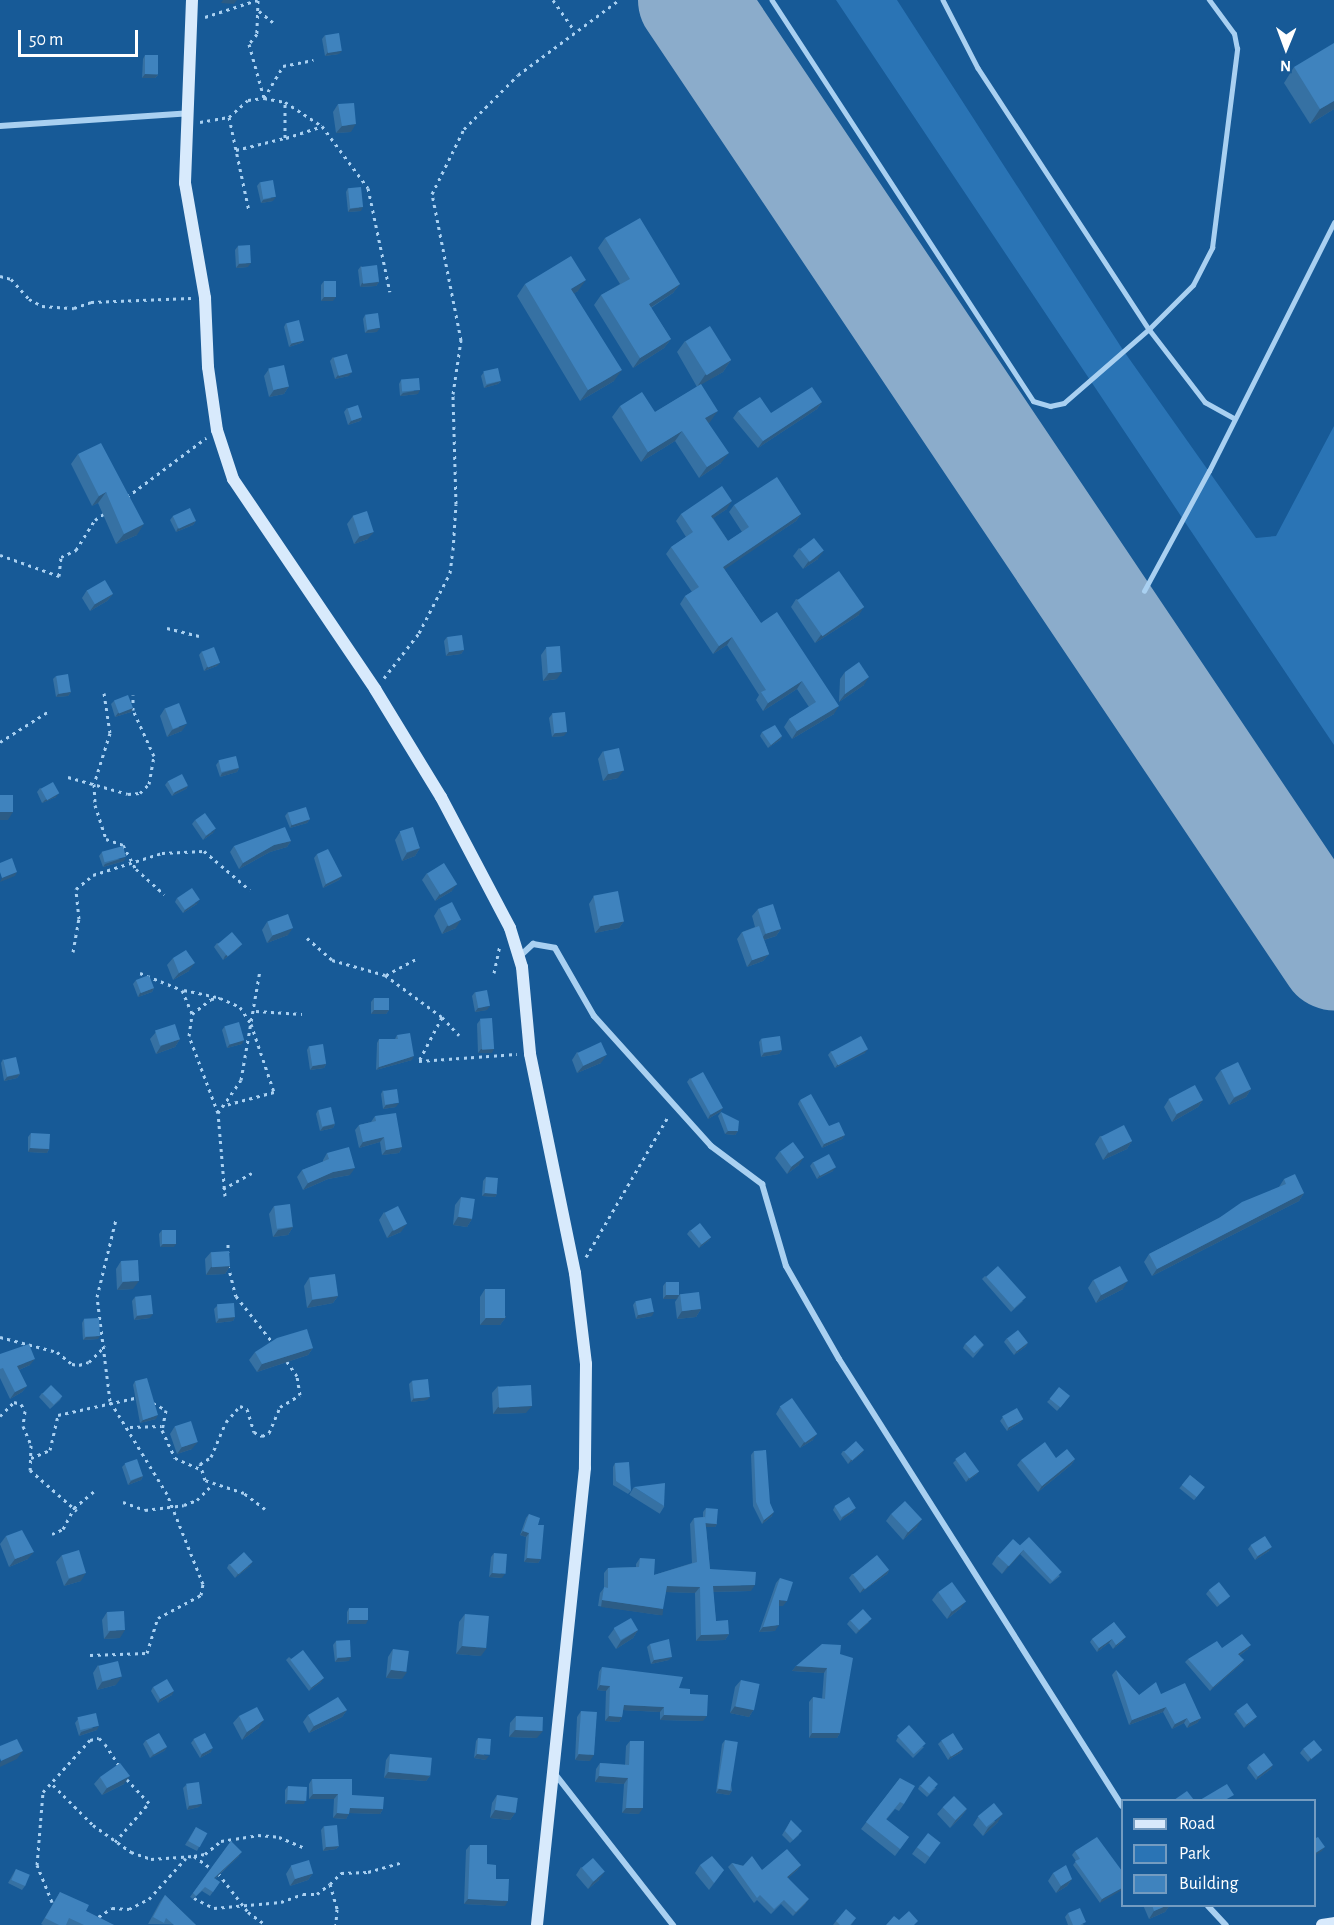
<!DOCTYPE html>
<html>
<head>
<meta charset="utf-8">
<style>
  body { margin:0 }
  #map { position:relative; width:1334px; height:1925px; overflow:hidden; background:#175a97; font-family:"Alegreya Sans",sans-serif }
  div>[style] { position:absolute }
  .green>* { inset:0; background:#2a74b5 }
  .runway>* { height:108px; margin:-54px; padding:0 54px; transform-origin:54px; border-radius:54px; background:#8baccb }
  .path>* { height:3px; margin-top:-1.5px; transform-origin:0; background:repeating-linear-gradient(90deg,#a9d0f1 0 3px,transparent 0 7.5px) }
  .lane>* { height:4.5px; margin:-2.25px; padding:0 2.25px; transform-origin:2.25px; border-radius:2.25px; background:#a9d0f1 }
  .street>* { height:6px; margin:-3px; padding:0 3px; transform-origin:3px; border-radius:3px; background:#a9d0f1 }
  .secondary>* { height:12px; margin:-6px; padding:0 6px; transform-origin:6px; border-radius:6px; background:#d8eafc }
  .wall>* { inset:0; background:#3671a3; transform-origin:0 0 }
  .shaded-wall>* { inset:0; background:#2c5c85; transform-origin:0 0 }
  .building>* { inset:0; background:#3f83be; transform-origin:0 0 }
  span { translate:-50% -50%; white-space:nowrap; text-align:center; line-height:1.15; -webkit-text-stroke:5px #175a97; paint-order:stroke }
  .legend { position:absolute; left:1121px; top:1799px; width:195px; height:108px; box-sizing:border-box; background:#175a97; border:2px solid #749cc1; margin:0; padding:8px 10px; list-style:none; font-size:18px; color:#fff }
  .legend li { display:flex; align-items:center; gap:12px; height:30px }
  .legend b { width:30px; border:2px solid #749cc1 }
  .north { position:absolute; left:1256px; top:18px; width:60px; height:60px; -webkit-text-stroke:4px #175a97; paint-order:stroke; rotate:181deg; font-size:16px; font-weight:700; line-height:24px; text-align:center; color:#fff }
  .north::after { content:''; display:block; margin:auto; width:21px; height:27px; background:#fff; clip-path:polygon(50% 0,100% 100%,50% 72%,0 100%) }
  .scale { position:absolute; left:18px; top:30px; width:120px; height:27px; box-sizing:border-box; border:3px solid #fff; border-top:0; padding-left:8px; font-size:18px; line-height:21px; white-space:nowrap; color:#fff; -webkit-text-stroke:4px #175a97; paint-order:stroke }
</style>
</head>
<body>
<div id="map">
  <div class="green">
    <div style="clip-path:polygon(836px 0,897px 0,1123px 350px,1256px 538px,1276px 536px,1334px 426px,1334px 745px)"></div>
  </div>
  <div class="runway">
    <div style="left:692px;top:0;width:1152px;rotate:56.12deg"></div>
  </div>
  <div class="path">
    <div style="left:258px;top:0;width:34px;rotate:92deg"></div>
    <div style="left:257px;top:34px;width:13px;rotate:129deg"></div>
    <div style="left:249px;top:44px;width:56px;rotate:74.5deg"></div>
    <div style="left:553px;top:0;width:37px;rotate:55deg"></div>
    <div style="left:259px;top:11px;width:22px;rotate:39deg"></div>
    <div style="left:205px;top:17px;width:55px;rotate:-18.1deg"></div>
    <div style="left:264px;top:98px;width:37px;rotate:-59deg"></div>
    <div style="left:283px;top:66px;width:31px;rotate:-11deg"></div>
    <div style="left:229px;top:117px;width:96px;rotate:78deg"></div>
    <div style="left:200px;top:122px;width:29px;rotate:-10deg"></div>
    <div style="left:229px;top:117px;width:25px;rotate:-42deg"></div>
    <div style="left:248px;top:100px;width:16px;rotate:-7deg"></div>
    <div style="left:264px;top:98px;width:21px;rotate:11deg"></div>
    <div style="left:285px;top:102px;width:44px;rotate:33deg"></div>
    <div style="left:322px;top:126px;width:77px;rotate:53.4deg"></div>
    <div style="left:368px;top:188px;width:106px;rotate:78.1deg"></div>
    <div style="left:286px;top:138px;width:38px;rotate:-18deg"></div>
    <div style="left:236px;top:150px;width:50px;rotate:-13.8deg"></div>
    <div style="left:285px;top:138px;width:36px;rotate:-90deg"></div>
    <div style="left:0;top:276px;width:11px;rotate:15deg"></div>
    <div style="left:11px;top:279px;width:27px;rotate:48deg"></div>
    <div style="left:29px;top:299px;width:15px;rotate:28deg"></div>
    <div style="left:42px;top:306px;width:32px;rotate:4deg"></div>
    <div style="left:74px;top:308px;width:18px;rotate:-19deg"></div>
    <div style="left:91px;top:302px;width:100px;rotate:-2.3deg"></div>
    <div style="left:127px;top:497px;width:99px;rotate:-36.8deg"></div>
    <div style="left:0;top:555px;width:63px;rotate:19.6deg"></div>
    <div style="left:59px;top:576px;width:19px;rotate:-84deg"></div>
    <div style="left:61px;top:557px;width:17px;rotate:-25deg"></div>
    <div style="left:76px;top:550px;width:36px;rotate:-58deg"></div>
    <div style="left:95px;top:520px;width:12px;rotate:-35deg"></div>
    <div style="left:167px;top:628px;width:33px;rotate:14deg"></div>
    <div style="left:384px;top:678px;width:57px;rotate:-52.1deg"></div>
    <div style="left:419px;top:633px;width:68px;rotate:-62.7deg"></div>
    <div style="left:450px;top:573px;width:23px;rotate:-83deg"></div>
    <div style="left:453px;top:550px;width:46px;rotate:-86.3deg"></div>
    <div style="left:456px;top:504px;width:110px;rotate:-91.6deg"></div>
    <div style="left:453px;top:394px;width:55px;rotate:-81.6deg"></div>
    <div style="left:461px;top:340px;width:149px;rotate:-101.2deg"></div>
    <div style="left:432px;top:194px;width:72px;rotate:-63.8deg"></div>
    <div style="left:464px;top:129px;width:76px;rotate:-45deg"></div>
    <div style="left:518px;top:75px;width:126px;rotate:-36.6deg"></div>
    <div style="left:104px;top:693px;width:40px;rotate:81.5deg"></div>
    <div style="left:110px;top:733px;width:53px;rotate:107.4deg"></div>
    <div style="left:94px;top:784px;width:21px;rotate:87deg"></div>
    <div style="left:95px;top:805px;width:36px;rotate:72deg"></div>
    <div style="left:106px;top:839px;width:18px;rotate:19deg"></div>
    <div style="left:123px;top:845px;width:27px;rotate:62deg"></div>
    <div style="left:136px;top:869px;width:38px;rotate:42deg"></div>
    <div style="left:0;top:742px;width:58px;rotate:-32.3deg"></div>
    <div style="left:68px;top:777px;width:62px;rotate:15.8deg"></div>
    <div style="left:128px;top:794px;width:12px;rotate:-5deg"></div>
    <div style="left:140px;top:793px;width:13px;rotate:-45deg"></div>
    <div style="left:149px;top:784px;width:28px;rotate:-80deg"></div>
    <div style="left:154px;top:756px;width:51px;rotate:-114.5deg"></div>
    <div style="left:133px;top:710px;width:15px;rotate:-90deg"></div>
    <div style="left:307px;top:938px;width:33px;rotate:41deg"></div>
    <div style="left:332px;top:960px;width:55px;rotate:15.8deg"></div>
    <div style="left:385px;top:975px;width:71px;rotate:36.4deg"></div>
    <div style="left:442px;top:1017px;width:25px;rotate:47deg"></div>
    <div style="left:73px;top:952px;width:34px;rotate:-80deg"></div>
    <div style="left:79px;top:919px;width:30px;rotate:-96deg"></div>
    <div style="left:76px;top:889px;width:22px;rotate:-39deg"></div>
    <div style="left:93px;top:875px;width:72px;rotate:-17.7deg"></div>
    <div style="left:162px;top:853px;width:42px;rotate:-2.7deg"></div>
    <div style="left:204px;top:851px;width:60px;rotate:40.3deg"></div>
    <div style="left:140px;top:973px;width:45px;rotate:22deg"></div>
    <div style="left:182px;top:990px;width:26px;rotate:67deg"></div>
    <div style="left:494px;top:973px;width:29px;rotate:-78deg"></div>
    <div style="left:386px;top:975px;width:34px;rotate:-28deg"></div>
    <div style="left:184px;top:990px;width:33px;rotate:12deg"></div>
    <div style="left:256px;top:1011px;width:46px;rotate:3.7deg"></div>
    <div style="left:442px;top:1017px;width:50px;rotate:117.6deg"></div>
    <div style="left:419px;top:1061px;width:98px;rotate:-4.1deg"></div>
    <div style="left:218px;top:1113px;width:82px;rotate:-110.6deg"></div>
    <div style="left:189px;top:1036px;width:22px;rotate:-82deg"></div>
    <div style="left:192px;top:1014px;width:24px;rotate:-38deg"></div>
    <div style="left:211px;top:999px;width:9px;rotate:-6deg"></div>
    <div style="left:220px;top:998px;width:22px;rotate:24deg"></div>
    <div style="left:240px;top:1007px;width:20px;rotate:57deg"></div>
    <div style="left:251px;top:1024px;width:72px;rotate:71.3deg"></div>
    <div style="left:274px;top:1092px;width:54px;rotate:164.9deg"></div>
    <div style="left:223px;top:1189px;width:33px;rotate:-29deg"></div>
    <div style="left:225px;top:1196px;width:83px;rotate:-94.8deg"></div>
    <div style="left:218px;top:1113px;width:40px;rotate:-55.1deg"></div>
    <div style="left:241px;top:1080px;width:112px;rotate:-80.2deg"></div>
    <div style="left:228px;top:1244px;width:8px;rotate:90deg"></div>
    <div style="left:586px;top:1257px;width:164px;rotate:-59.7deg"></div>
    <div style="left:228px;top:1265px;width:32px;rotate:76deg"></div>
    <div style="left:236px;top:1296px;width:60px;rotate:51.8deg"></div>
    <div style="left:0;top:1337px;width:59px;rotate:14.7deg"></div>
    <div style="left:57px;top:1352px;width:19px;rotate:39deg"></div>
    <div style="left:72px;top:1364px;width:7px;rotate:8deg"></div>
    <div style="left:79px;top:1365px;width:10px;rotate:-17deg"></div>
    <div style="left:89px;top:1362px;width:23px;rotate:-45deg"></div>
    <div style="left:153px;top:1403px;width:15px;rotate:28deg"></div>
    <div style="left:166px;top:1410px;width:20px;rotate:101deg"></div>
    <div style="left:162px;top:1430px;width:31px;rotate:65deg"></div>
    <div style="left:175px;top:1458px;width:27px;rotate:24deg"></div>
    <div style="left:0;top:1416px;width:20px;rotate:-45deg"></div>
    <div style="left:14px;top:1402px;width:7px;rotate:16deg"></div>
    <div style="left:21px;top:1404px;width:8px;rotate:60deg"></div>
    <div style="left:25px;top:1411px;width:15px;rotate:98deg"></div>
    <div style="left:23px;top:1426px;width:21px;rotate:67deg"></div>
    <div style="left:31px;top:1445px;width:25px;rotate:92deg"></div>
    <div style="left:30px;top:1470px;width:62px;rotate:41.1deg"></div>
    <div style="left:130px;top:1427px;width:31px;rotate:-2deg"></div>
    <div style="left:31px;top:1458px;width:21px;rotate:-23deg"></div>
    <div style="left:50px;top:1450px;width:36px;rotate:-77deg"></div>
    <div style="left:58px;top:1415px;width:83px;rotate:-12.5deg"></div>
    <div style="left:123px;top:1502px;width:23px;rotate:20deg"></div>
    <div style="left:145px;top:1510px;width:39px;rotate:-7deg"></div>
    <div style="left:184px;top:1505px;width:14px;rotate:-21deg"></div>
    <div style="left:197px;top:1500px;width:23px;rotate:-45deg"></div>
    <div style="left:265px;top:1509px;width:26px;rotate:-143deg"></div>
    <div style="left:244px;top:1493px;width:41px;rotate:-161.6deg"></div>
    <div style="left:205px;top:1480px;width:17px;rotate:-107deg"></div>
    <div style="left:200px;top:1464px;width:13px;rotate:-32deg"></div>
    <div style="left:211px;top:1457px;width:38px;rotate:-67deg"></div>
    <div style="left:226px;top:1422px;width:21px;rotate:-49deg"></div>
    <div style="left:240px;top:1406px;width:8px;rotate:23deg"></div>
    <div style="left:247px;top:1409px;width:24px;rotate:73deg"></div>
    <div style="left:254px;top:1432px;width:9px;rotate:27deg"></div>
    <div style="left:262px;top:1436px;width:8px;rotate:-23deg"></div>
    <div style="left:269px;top:1433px;width:28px;rotate:-67deg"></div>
    <div style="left:280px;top:1407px;width:23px;rotate:-31deg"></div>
    <div style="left:300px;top:1395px;width:19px;rotate:-99deg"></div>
    <div style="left:297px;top:1376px;width:19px;rotate:-125deg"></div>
    <div style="left:52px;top:1534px;width:12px;rotate:-24deg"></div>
    <div style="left:63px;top:1529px;width:24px;rotate:-62deg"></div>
    <div style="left:74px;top:1508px;width:26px;rotate:-40deg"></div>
    <div style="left:90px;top:1655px;width:57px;rotate:-2deg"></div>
    <div style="left:147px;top:1653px;width:37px;rotate:-73deg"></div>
    <div style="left:158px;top:1618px;width:49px;rotate:-28.1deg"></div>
    <div style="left:201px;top:1595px;width:11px;rotate:-80deg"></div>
    <div style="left:203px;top:1584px;width:97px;rotate:-111.8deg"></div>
    <div style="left:167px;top:1494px;width:109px;rotate:-121.5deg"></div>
    <div style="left:110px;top:1401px;width:105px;rotate:-97.1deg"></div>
    <div style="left:97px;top:1297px;width:80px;rotate:-76.3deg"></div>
    <div style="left:53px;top:1785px;width:57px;rotate:45deg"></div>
    <div style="left:93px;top:1825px;width:47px;rotate:35.4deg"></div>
    <div style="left:131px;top:1852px;width:21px;rotate:19deg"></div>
    <div style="left:151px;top:1859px;width:43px;rotate:-4deg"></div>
    <div style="left:194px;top:1856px;width:22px;rotate:36deg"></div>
    <div style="left:115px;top:1842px;width:52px;rotate:-48.9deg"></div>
    <div style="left:149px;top:1803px;width:34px;rotate:-133deg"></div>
    <div style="left:194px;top:1856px;width:11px;rotate:-10deg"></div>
    <div style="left:205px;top:1854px;width:21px;rotate:-39deg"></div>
    <div style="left:221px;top:1841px;width:37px;rotate:-9deg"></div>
    <div style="left:258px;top:1835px;width:21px;rotate:5deg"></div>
    <div style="left:279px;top:1837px;width:26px;rotate:23deg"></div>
    <div style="left:218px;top:1873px;width:49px;rotate:52.4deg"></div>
    <div style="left:248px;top:1912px;width:22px;rotate:36deg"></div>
    <div style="left:330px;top:1884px;width:16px;rotate:-45deg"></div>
    <div style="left:341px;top:1873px;width:27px;rotate:-2deg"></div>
    <div style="left:368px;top:1872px;width:35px;rotate:-16deg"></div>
    <div style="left:194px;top:1898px;width:22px;rotate:27deg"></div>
    <div style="left:214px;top:1908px;width:67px;rotate:-5.1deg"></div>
    <div style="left:281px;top:1902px;width:23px;rotate:-20deg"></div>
    <div style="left:303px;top:1894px;width:14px"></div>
    <div style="left:317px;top:1894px;width:16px;rotate:-38deg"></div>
    <div style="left:330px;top:1884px;width:26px;rotate:74deg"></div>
    <div style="left:337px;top:1909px;width:16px;rotate:94deg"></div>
    <div style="left:53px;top:1925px;width:23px;rotate:-92deg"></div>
    <div style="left:52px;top:1902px;width:40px;rotate:-112deg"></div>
    <div style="left:37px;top:1865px;width:73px;rotate:-85.3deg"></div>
    <div style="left:43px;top:1792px;width:70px;rotate:-47.9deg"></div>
    <div style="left:90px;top:1740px;width:9px;rotate:-13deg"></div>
    <div style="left:99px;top:1738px;width:8px;rotate:45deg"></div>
    <div style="left:105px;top:1744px;width:27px;rotate:57deg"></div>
    <div style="left:86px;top:1925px;width:31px;rotate:-33deg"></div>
    <div style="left:112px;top:1908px;width:17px;rotate:3deg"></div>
    <div style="left:129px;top:1909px;width:22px;rotate:-27deg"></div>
    <div style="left:149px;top:1899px;width:55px;rotate:-47.9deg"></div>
  </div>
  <div class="lane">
    <div style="left:772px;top:0;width:478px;rotate:56.9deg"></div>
    <div style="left:1033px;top:401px;width:18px;rotate:16deg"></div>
    <div style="left:1050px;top:406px;width:14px;rotate:-12deg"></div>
    <div style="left:1064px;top:403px;width:113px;rotate:-41deg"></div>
    <div style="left:1149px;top:329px;width:62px;rotate:-45deg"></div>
    <div style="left:1193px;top:285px;width:42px;rotate:-62.8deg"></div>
    <div style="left:1212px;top:248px;width:201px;rotate:-82.8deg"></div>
    <div style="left:1237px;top:49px;width:15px;rotate:-101deg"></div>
    <div style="left:1234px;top:34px;width:42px;rotate:-126.3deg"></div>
    <div style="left:943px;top:0;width:76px;rotate:62.8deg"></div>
    <div style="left:978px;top:68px;width:312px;rotate:56.8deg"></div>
    <div style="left:1149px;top:329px;width:92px;rotate:52.5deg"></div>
    <div style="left:1205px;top:402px;width:33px;rotate:29deg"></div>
    <div style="left:1144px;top:591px;width:136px;rotate:-61.6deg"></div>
    <div style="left:1209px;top:471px;width:278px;rotate:-63.3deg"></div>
  </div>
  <div class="street">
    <div style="left:0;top:126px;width:189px;rotate:-3.9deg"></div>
    <div style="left:520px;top:956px;width:18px;rotate:-43deg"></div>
    <div style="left:533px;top:944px;width:22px;rotate:10deg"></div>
    <div style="left:555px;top:948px;width:78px;rotate:60.2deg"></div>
    <div style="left:594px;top:1016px;width:175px;rotate:48deg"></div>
    <div style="left:711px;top:1146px;width:64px;rotate:36.7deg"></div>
    <div style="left:762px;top:1184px;width:85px;rotate:73.7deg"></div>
    <div style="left:786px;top:1266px;width:107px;rotate:60.3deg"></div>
    <div style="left:839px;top:1359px;width:529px;rotate:57.66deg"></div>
    <div style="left:555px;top:1774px;width:192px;rotate:52deg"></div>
    <div style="left:1208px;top:1906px;width:26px;rotate:47deg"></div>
  </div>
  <div class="secondary">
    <div style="left:192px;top:0;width:183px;rotate:92.2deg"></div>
    <div style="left:185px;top:183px;width:117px;rotate:80.1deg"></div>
    <div style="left:205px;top:298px;width:69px;rotate:87.5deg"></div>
    <div style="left:208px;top:367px;width:64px;rotate:81.9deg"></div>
    <div style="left:217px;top:430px;width:52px;rotate:71.9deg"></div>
    <div style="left:233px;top:479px;width:254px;rotate:55.9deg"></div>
    <div style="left:375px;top:689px;width:127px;rotate:58.6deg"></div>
    <div style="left:441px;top:797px;width:148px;rotate:62.2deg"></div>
    <div style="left:510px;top:928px;width:41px;rotate:72.9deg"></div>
    <div style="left:522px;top:967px;width:87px;rotate:84.7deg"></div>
    <div style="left:530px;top:1054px;width:224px;rotate:78.4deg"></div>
    <div style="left:575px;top:1273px;width:92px;rotate:83.1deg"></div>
    <div style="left:586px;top:1364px;width:104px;rotate:90.6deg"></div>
    <div style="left:585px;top:1468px;width:460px;rotate:96deg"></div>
    <div style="left:1322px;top:1925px;width:12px;rotate:-9deg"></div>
  </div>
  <div class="wall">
    <div style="clip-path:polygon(325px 35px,339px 54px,325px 56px,322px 39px)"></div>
    <div style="clip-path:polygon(145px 55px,158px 75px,155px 78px,142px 78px,143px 59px)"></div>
    <div style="clip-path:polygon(1294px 67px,1334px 109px,1310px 124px,1284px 83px)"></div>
    <div style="clip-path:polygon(338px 104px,351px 132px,336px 133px,333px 112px)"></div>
    <div style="clip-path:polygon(260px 182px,273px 201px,261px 203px,257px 186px)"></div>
    <div style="clip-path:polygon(348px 188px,361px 211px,348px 212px,346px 192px)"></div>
    <div style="clip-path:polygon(605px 238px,680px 284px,673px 293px,651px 308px,671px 339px,664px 348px,633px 368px,594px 305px,601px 295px,620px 284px,598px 248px)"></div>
    <div style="clip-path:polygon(238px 246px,248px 267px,236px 268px,235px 250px)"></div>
    <div style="clip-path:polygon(361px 266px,379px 282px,376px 286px,360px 287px,358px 270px)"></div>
    <div style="clip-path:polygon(324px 281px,333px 301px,321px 301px,321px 285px)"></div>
    <div style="clip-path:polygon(525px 284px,578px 291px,574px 293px,614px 381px,580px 401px,517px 296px)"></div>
    <div style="clip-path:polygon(365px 315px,377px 332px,365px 333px,363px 319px)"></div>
    <div style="clip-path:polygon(286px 323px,304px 340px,301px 343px,289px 347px,284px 327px)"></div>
    <div style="clip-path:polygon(685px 341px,731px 360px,723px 372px,701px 384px,710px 422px,708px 423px,721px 463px,699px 478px,675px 441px,641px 462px,612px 417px,620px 406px,655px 412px,697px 387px,677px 352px)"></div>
    <div style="clip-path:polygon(333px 357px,349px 376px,335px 379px,330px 361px)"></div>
    <div style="clip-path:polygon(269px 369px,289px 386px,284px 394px,269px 397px,264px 376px)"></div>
    <div style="clip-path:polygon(484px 372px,501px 381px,498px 384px,484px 388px,481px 376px)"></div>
    <div style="clip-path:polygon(401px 380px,418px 394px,400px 396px,399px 384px)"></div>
    <div style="clip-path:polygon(822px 402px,817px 409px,758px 448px,733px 418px,738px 411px,771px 413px)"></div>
    <div style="clip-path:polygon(347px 408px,362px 417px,360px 421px,348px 425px,344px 412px)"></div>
    <div style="clip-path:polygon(78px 454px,137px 535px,116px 544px,98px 503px,92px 506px,71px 464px)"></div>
    <div style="clip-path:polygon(734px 505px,801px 514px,796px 521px,724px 569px,761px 623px,834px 714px,792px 739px,784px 727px,789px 719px,809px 707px,797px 689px,763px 711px,756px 700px,759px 695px,727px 645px,713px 654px,680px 604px,685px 596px,692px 592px,666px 554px,671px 547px,686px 537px,676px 521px,681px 514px,727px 509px,713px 518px,728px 541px,742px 532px,729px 512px)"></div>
    <div style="clip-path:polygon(173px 516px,196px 521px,193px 525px,176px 532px,170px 520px)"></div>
    <div style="clip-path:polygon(353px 516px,368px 539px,354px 544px,347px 524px)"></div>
    <div style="clip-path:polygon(799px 548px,818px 559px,803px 569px,793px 556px)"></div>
    <div style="clip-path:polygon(87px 590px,113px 594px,107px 601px,90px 611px,82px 598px)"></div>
    <div style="clip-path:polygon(796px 599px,859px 615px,815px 643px,791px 607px)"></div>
    <div style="clip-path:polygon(447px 637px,464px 650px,461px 654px,446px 656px,444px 641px)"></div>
    <div style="clip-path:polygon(546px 648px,557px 679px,543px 681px,541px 655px)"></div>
    <div style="clip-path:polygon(202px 651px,217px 666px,204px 671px,199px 655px)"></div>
    <div style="clip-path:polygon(845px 672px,864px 685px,839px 702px,840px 679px)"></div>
    <div style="clip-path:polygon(56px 676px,71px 692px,68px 696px,56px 697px,53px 679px)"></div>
    <div style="clip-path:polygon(114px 701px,133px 708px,131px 712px,115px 717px,111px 704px)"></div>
    <div style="clip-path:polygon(165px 708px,182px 731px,167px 737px,160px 716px)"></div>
    <div style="clip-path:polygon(552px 714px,564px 736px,552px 737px,549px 718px)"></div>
    <div style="clip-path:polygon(762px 732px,782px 736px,780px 740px,768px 748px,760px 736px)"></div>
    <div style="clip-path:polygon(603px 751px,618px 778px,603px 781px,598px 759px)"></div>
    <div style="clip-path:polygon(219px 761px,239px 768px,237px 772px,220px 777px,216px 765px)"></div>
    <div style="clip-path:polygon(168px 781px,188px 786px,186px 789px,172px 796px,165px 785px)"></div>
    <div style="clip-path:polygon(40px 788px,56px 797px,42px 803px,37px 792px)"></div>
    <div style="clip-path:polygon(288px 812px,310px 819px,307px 823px,290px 828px,285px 816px)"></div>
    <div style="clip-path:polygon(195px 820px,213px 833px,203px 840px,192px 824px)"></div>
    <div style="clip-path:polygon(400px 832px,420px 848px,415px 856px,402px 861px,395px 840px)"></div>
    <div style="clip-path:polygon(291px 841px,287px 847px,270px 852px,239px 869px,230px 852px,234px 846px)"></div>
    <div style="clip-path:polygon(102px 852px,124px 861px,103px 867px,99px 856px)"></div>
    <div style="clip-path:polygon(317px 854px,342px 876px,339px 880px,323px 888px,314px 858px)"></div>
    <div style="clip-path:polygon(427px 873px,452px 891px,435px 901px,422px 880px)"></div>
    <div style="clip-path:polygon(594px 896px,624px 921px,619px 928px,595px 933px,589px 904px)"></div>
    <div style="clip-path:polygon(177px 898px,197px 904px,183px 913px,175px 902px)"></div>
    <div style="clip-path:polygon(439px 908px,456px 928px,442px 934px,434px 916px)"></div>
    <div style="clip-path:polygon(758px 909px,781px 929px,776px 936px,764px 940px,769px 954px,763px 961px,747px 967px,737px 939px,742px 932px,755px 927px,752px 916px)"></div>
    <div style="clip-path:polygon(267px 922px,288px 935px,267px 943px,262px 930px)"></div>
    <div style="clip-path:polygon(217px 943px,239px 948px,223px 960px,214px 947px)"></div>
    <div style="clip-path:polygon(173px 958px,189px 971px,173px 980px,167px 965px)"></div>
    <div style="clip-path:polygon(136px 980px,154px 988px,152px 992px,138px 997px,133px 984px)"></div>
    <div style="clip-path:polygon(475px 992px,487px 1010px,475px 1012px,472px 996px)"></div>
    <div style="clip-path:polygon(374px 998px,389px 1010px,386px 1014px,371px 1014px,371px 1002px)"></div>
    <div style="clip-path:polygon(480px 1020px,492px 1053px,478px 1053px,477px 1024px)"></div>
    <div style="clip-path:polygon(225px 1026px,242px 1044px,227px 1048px,222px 1030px)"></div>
    <div style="clip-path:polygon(156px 1032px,180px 1039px,175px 1047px,156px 1054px,150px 1039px)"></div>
    <div style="clip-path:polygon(397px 1035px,412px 1060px,376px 1070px,377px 1043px,379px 1039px,395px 1039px)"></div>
    <div style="clip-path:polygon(761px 1039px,782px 1050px,779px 1054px,761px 1057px,759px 1042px)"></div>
    <div style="clip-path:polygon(309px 1046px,326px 1064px,324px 1068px,310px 1070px,307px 1050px)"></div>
    <div style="clip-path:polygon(831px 1051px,865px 1053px,835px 1068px,828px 1055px)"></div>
    <div style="clip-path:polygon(577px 1052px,601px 1063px,577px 1073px,572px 1060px)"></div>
    <div style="clip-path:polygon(3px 1059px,20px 1074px,17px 1078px,4px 1081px,1px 1063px)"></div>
    <div style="clip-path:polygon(1221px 1070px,1251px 1089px,1246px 1097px,1229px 1105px,1215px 1078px)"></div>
    <div style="clip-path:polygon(690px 1078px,723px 1108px,720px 1112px,708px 1119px,687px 1082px)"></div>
    <div style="clip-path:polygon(383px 1090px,396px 1107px,383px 1109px,381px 1094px)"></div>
    <div style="clip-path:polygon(1169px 1099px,1203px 1100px,1198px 1107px,1172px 1122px,1164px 1107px)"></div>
    <div style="clip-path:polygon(800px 1100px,829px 1126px,845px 1135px,842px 1139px,822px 1148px,798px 1104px)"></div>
    <div style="clip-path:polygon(318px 1110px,335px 1124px,333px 1128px,320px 1131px,316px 1114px)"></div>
    <div style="clip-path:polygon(721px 1112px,738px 1131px,735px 1135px,725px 1134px,718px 1116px)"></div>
    <div style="clip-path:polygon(375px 1116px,402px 1147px,399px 1153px,382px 1155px,380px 1142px,359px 1148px,355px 1130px,359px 1125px,371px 1122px)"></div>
    <div style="clip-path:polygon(31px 1133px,49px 1149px,47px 1153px,28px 1152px,28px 1137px)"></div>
    <div style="clip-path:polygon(1100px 1136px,1132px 1141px,1127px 1149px,1103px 1160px,1095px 1144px)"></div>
    <div style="clip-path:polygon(780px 1151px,799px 1165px,787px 1174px,775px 1158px)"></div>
    <div style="clip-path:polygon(327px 1153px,350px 1175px,328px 1179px,303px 1190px,297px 1177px,302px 1170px,323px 1162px,323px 1160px)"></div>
    <div style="clip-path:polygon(813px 1162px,833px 1171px,817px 1179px,810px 1166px)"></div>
    <div style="clip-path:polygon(486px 1177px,497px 1194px,495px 1197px,482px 1196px,483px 1181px)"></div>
    <div style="clip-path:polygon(1284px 1179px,1304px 1193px,1299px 1201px,1152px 1276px,1144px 1262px,1149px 1254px,1279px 1187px)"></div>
    <div style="clip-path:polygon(461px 1197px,472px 1219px,467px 1227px,453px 1225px,455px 1205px)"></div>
    <div style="clip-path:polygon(274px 1206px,293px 1227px,288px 1235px,273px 1237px,269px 1214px)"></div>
    <div style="clip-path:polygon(384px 1212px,401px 1232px,387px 1238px,379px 1220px)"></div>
    <div style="clip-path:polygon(162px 1230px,174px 1247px,160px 1247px,159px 1234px)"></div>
    <div style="clip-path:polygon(690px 1230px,711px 1237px,708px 1241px,699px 1248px,687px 1234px)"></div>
    <div style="clip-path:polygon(211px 1252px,230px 1266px,225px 1274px,206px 1275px,205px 1259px)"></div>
    <div style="clip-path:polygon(121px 1261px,133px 1289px,117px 1290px,116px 1269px)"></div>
    <div style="clip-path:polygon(985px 1276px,1023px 1301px,1011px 1312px,982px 1279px)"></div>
    <div style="clip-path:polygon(309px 1278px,338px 1296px,333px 1303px,307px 1308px,304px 1286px)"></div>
    <div style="clip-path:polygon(1093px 1280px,1123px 1289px,1096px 1303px,1088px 1288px)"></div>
    <div style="clip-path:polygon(666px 1282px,679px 1295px,677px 1299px,663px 1299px,663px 1286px)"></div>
    <div style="clip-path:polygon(485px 1289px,506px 1317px,500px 1325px,480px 1325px,480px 1297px)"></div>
    <div style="clip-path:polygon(680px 1294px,701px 1309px,696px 1317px,677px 1319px,675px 1302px)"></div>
    <div style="clip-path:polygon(135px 1297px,150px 1318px,134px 1320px,132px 1301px)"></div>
    <div style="clip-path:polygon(635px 1302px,652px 1316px,636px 1319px,633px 1305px)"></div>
    <div style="clip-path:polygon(217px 1306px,235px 1317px,233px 1321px,216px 1323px,214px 1309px)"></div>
    <div style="clip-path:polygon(84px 1319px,98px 1339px,83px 1340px,82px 1323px)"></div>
    <div style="clip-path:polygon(1007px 1338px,1028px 1343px,1025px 1347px,1014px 1355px,1004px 1342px)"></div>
    <div style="clip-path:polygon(965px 1344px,984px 1345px,973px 1358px,963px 1348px)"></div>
    <div style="clip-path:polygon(313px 1348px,308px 1355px,257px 1372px,249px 1360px,255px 1352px)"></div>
    <div style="clip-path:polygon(0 1354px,30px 1365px,19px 1370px,27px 1386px,22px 1392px,10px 1399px,0 1378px)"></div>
    <div style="clip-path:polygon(135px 1381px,156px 1419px,140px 1423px,133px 1385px)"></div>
    <div style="clip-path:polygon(412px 1381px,427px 1400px,411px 1402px,409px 1384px)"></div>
    <div style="clip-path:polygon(498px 1386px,526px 1413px,493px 1414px,492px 1393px)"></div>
    <div style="clip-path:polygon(42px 1393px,62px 1396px,60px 1400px,50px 1409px,39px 1397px)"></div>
    <div style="clip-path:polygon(1070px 1396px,1057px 1411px,1047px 1402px,1050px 1399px)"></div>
    <div style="clip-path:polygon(780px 1407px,813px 1440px,800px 1448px,776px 1414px)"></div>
    <div style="clip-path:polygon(1003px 1417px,1021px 1422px,1007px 1431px,1000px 1421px)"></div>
    <div style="clip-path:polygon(175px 1426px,192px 1449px,177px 1454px,170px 1434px)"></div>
    <div style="clip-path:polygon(864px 1450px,861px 1454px,848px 1464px,841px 1454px,843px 1451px)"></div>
    <div style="clip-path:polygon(754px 1451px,770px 1503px,772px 1516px,762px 1524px,753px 1506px,751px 1455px)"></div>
    <div style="clip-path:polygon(1056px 1458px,1075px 1459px,1071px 1465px,1038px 1492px,1017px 1465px,1021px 1460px)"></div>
    <div style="clip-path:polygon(956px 1460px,979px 1471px,976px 1475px,966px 1482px,953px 1463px)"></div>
    <div style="clip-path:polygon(615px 1463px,631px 1491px,628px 1494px,613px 1485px,613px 1467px)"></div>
    <div style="clip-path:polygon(125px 1464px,143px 1476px,141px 1480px,128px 1485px,122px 1467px)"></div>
    <div style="left:1190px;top:1475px;width:19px;height:17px;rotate:39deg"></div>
    <div style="left:634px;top:1487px;width:36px;height:9px;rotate:32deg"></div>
    <div style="clip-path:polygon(835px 1506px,853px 1512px,840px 1521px,833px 1510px)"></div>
    <div style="clip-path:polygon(706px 1508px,717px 1524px,715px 1527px,706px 1527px,710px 1569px,751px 1591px,713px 1592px,716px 1621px,729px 1634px,725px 1640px,696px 1641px,695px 1593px,666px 1592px,659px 1615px,598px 1606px,600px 1593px,604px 1588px,604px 1573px,608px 1568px,636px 1567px,636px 1564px,640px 1558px,654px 1575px,692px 1563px,690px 1524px,694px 1518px,703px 1517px,703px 1512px)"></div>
    <div style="clip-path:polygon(529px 1514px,538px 1525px,541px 1559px,538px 1563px,524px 1562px,526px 1537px,520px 1535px,526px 1518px)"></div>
    <div style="clip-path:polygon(891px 1514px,917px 1527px,903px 1540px,886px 1521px)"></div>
    <div style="clip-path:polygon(6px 1536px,28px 1559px,9px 1567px,0 1544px)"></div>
    <div style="clip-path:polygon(1251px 1545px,1269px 1551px,1255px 1560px,1248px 1549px)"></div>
    <div style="clip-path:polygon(1020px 1546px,1060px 1576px,1050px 1584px,1020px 1554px,1002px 1574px,992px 1564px,997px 1556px)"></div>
    <div style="clip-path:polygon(494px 1553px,502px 1578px,489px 1577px,491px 1557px)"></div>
    <div style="clip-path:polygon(62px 1555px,81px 1581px,64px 1586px,56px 1562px)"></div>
    <div style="clip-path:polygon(229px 1564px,250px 1566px,235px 1578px,227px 1568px)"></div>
    <div style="clip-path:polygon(889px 1570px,887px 1574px,860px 1593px,849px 1578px,852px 1574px)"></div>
    <div style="clip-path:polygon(780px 1578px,783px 1606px,779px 1606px,775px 1631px,759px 1632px,776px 1583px)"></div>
    <div style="clip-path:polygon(1209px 1590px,1230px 1596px,1227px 1599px,1217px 1607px,1206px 1594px)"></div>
    <div style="clip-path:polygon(938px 1592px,961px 1608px,947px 1619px,932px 1600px)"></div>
    <div style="clip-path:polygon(349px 1608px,366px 1624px,347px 1624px,347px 1612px)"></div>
    <div style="clip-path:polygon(107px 1612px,120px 1638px,104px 1639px,102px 1620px)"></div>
    <div style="clip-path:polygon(465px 1614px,481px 1656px,456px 1654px,459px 1622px)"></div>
    <div style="clip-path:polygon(850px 1620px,869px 1622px,856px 1634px,847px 1624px)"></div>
    <div style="clip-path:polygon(1114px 1622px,1123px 1641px,1113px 1649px,1109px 1643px,1097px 1652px,1090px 1642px,1092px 1639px)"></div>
    <div style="clip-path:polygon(614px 1629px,638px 1630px,633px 1638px,616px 1649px,608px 1637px)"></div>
    <div style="clip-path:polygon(336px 1641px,349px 1661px,335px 1662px,333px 1645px)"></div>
    <div style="clip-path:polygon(650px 1644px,669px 1660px,651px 1664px,647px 1647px)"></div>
    <div style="clip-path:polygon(1222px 1648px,1248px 1649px,1239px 1656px,1244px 1660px,1241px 1664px,1210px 1691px,1185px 1662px,1188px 1659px)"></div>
    <div style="clip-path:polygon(393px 1649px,402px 1679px,386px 1678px,388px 1657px)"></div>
    <div style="clip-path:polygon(840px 1654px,840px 1733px,837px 1738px,809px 1738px,809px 1702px,813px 1697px,822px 1699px,824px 1673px,792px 1671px,796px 1666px)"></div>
    <div style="clip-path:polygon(289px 1657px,321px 1682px,309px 1691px,286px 1660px)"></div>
    <div style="clip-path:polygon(98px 1665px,116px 1685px,97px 1690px,93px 1673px)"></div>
    <div style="clip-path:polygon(602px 1667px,679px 1688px,690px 1694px,703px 1721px,660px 1720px,660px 1712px,623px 1710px,622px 1717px,619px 1722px,605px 1721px,606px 1691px,597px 1690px,599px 1672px)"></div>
    <div style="clip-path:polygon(1116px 1670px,1139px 1695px,1161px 1694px,1201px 1718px,1197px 1723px,1187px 1728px,1184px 1723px,1172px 1729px,1163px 1712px,1129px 1725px,1112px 1675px)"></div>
    <div style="clip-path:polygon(741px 1680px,754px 1709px,749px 1717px,730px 1713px,735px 1687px)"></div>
    <div style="clip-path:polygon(153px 1687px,172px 1695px,158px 1703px,151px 1691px)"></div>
    <div style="clip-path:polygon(347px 1710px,342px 1717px,309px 1733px,303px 1722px,308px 1715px)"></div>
    <div style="clip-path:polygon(581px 1711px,590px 1761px,575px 1760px,577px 1717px)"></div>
    <div style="clip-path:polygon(1237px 1711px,1254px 1720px,1244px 1728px,1234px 1714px)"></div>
    <div style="clip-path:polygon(239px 1716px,259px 1728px,242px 1740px,233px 1723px)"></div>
    <div style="clip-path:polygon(516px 1716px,537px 1738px,509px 1737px,510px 1723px)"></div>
    <div style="clip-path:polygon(78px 1719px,97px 1730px,79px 1736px,75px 1723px)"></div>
    <div style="clip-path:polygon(898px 1737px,924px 1747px,913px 1758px,896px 1741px)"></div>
    <div style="clip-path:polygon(478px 1738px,486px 1760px,474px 1758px,476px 1741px)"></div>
    <div style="clip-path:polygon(194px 1739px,211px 1752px,200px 1758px,191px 1743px)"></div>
    <div style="clip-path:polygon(146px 1740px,167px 1747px,164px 1751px,150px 1758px,143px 1744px)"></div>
    <div style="clip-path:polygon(725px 1740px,732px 1791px,729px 1795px,716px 1793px,722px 1744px)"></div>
    <div style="clip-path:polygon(630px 1741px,639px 1814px,622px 1813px,624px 1784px,595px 1782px,596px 1769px,600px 1763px,625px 1765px,626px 1746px)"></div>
    <div style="clip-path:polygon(941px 1741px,963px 1749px,960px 1753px,948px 1760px,938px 1744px)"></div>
    <div style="clip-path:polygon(1303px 1749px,1319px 1753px,1308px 1762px,1300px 1753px)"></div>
    <div style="clip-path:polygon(390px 1754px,430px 1776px,426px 1781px,384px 1778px,386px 1760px)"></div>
    <div style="clip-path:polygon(1249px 1764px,1271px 1769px,1256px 1780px,1247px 1768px)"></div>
    <div style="clip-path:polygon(100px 1777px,124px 1784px,102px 1795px,94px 1784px)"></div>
    <div style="clip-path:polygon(900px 1778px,904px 1804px,899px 1811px,895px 1809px,886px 1820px,909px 1837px,895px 1856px,861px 1829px)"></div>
    <div style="clip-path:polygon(312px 1779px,352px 1795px,383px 1809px,380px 1814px,349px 1813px,346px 1819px,333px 1818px,334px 1799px,309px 1799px,309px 1784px)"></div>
    <div style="clip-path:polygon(186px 1785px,199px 1807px,187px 1810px,183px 1788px)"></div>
    <div style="clip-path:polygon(920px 1785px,936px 1788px,927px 1797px,918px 1789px)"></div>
    <div style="clip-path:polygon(288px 1786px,304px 1804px,285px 1804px,285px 1790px)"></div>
    <div style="clip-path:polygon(497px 1795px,515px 1813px,510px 1820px,490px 1818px,492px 1803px)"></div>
    <div style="clip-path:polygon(943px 1807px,967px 1809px,961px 1817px,950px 1828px,937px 1814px)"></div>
    <div style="clip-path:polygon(978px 1817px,998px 1822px,983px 1836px,973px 1825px)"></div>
    <div style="clip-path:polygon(791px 1820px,799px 1835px,790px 1843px,782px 1835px)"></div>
    <div style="clip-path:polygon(324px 1826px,339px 1846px,336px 1849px,323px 1851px,321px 1830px)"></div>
    <div style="clip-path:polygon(196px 1827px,199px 1847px,197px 1851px,185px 1845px)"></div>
    <div style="clip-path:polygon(231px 1841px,239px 1856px,215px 1879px,220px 1882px,210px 1896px,202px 1891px,193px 1899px,190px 1897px)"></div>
    <div style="clip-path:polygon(470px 1845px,487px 1864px,496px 1879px,505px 1906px,464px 1904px,466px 1850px)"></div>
    <div style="clip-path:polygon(917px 1847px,935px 1850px,925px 1864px,912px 1854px)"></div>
    <div style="clip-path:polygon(1075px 1851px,1122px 1871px,1100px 1903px,1073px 1865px,1076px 1861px,1072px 1855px)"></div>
    <div style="clip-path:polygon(732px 1863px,762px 1870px,801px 1865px,797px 1870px,788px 1878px,806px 1903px,793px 1916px,781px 1904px,771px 1914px,757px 1900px,754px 1903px,728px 1867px)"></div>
    <div style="clip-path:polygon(700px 1865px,724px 1870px,709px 1890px,695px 1873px)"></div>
    <div style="clip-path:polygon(291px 1866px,313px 1873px,308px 1880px,290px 1886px,286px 1874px)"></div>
    <div style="clip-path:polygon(581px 1867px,599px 1880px,588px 1889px,576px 1875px)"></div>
    <div style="clip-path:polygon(16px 1869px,25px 1886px,22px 1890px,8px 1883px)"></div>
    <div style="clip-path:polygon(1053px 1873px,1072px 1879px,1067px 1886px,1056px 1893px,1048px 1881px)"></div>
    <div style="clip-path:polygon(60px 1892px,86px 1911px,114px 1925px,43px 1925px,41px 1924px)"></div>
    <div style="clip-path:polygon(165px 1895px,196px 1925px,148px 1924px,160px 1902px)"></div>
    <div style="clip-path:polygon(1143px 1905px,1170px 1905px,1165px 1912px,1149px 1919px)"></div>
    <div style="clip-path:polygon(1068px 1913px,1084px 1925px,1068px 1925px,1065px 1917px)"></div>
    <div style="clip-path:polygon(856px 1918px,851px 1925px,833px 1925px,836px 1921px)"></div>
  </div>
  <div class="shaded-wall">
    <div style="clip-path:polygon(223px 0,237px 0,234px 4px,221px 3px)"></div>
    <div style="clip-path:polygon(342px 51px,339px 54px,325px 56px,328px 52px)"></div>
    <div style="clip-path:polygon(145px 74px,158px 75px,155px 78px,142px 78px)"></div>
    <div style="clip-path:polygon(1334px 101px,1334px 109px,1310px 124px,1320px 109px)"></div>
    <div style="clip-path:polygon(356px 124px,351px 132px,336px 133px,342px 126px)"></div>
    <div style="clip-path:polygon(276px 197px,273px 201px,261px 203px,263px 200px)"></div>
    <div style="clip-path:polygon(363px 207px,361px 211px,348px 212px,350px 209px)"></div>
    <div style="clip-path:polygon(251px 263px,248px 267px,236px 268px,239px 264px)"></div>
    <div style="clip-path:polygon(586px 280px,578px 291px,563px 300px,571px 289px)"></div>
    <div style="clip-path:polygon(379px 282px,376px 286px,360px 287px,362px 283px)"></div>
    <div style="clip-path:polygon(680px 284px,673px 293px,642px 313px,649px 304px)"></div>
    <div style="clip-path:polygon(324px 297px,336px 297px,333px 301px,321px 301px)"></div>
    <div style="clip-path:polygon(380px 328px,377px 332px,365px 333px,368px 330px)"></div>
    <div style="clip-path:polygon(671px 339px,664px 348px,633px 368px,640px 358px)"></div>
    <div style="clip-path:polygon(304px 340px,301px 343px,289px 347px,292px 343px)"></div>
    <div style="clip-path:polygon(731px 360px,723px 372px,697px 387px,705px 375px)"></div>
    <div style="clip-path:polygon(622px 370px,614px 381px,580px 401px,588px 390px)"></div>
    <div style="clip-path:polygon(352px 372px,349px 376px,335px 379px,338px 375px)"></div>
    <div style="clip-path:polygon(501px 381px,498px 384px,484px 388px,487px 385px)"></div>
    <div style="clip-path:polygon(289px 386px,284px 394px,269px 397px,274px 390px)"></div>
    <div style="clip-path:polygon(420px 390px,418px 394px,400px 396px,403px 393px)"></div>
    <div style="clip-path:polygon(822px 402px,817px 409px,758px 448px,763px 441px)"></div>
    <div style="clip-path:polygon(718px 411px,710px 422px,698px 429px,705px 418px)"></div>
    <div style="clip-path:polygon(362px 417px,360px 421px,348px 425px,351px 421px)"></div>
    <div style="clip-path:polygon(682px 431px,675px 441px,641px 462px,648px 452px)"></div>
    <div style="clip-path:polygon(729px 453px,721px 463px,699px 478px,707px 467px)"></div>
    <div style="clip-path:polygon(106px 492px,98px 503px,92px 506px,99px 496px)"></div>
    <div style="clip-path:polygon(732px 501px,727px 509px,706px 523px,711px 516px)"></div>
    <div style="clip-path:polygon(801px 514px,796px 521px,718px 574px,723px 567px)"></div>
    <div style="clip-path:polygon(196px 521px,193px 525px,176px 532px,178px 528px)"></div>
    <div style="clip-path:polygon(144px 524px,137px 535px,116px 544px,124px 534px)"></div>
    <div style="clip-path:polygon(374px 532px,368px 539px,354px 544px,360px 536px)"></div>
    <div style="clip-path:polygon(824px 551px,818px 559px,803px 569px,808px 562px)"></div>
    <div style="clip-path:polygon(113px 594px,107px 601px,90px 611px,95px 604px)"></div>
    <div style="clip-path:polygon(864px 607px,859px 615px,815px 643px,821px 635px)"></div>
    <div style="clip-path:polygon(732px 637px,727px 645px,713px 654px,719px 646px)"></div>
    <div style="clip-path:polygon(464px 650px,461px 654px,446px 656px,449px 652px)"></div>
    <div style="clip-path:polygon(220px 663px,217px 666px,204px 671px,207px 667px)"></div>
    <div style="clip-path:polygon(562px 672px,557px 679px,543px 681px,549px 673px)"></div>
    <div style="clip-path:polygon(869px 677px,864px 685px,839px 702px,845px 694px)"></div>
    <div style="clip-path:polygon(802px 681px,797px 689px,763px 711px,768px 703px)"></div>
    <div style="clip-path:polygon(71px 692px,68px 696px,56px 697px,58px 694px)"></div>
    <div style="clip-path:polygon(839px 706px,834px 714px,792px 739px,797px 731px)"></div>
    <div style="clip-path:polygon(133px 708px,131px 712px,115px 717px,118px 713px)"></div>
    <div style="clip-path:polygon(187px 724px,182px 731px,167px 737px,172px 730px)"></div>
    <div style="clip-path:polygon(567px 732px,564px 736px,552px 737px,555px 733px)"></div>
    <div style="clip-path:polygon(782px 736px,780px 740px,768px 748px,771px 745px)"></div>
    <div style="clip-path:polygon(239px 768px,237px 772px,220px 777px,222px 773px)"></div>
    <div style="clip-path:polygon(624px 770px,618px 778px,603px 781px,608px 774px)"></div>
    <div style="clip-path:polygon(188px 786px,186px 789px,172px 796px,175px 792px)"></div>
    <div style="clip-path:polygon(59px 793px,56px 797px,42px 803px,45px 800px)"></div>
    <div style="clip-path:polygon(0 812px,13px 812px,8px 820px,0 820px)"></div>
    <div style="clip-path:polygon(310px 819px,307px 823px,290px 828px,292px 824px)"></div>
    <div style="clip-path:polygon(216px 829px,213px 833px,203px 840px,206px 836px)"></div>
    <div style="clip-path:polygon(291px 841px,287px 847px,270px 852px,239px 869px,243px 863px,274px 845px)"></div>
    <div style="clip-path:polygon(420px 848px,415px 856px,402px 861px,407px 853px)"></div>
    <div style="clip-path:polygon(126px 857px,124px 861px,103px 867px,105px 864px)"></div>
    <div style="clip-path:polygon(17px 872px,15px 876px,0 882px,2px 878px)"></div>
    <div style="clip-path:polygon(342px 876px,339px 880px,323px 888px,326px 884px)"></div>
    <div style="clip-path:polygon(457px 884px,452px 891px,435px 901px,440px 894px)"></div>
    <div style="clip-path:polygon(200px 900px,197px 904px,183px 913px,185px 910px)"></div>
    <div style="clip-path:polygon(461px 920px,456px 928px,442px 934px,447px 926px)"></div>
    <div style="clip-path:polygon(624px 921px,619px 928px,595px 933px,601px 926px)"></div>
    <div style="clip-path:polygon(293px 928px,288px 935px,267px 943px,273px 935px)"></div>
    <div style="clip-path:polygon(781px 929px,776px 936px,760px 941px,765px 934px)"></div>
    <div style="clip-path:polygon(242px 944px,239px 948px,223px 960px,225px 956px)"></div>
    <div style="clip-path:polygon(769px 954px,763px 961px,747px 967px,752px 960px)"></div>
    <div style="clip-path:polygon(195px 963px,189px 971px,173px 980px,179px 973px)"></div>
    <div style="clip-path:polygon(154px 988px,152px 992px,138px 997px,140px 993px)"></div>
    <div style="clip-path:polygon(490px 1006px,487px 1010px,475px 1012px,478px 1008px)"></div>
    <div style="clip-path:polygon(374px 1010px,389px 1010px,386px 1014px,371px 1014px)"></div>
    <div style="clip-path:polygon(180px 1039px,175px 1047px,156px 1054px,161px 1046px)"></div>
    <div style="clip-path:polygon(244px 1040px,242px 1044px,227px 1048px,230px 1044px)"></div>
    <div style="clip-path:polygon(481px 1049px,494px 1049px,492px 1053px,478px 1053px)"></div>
    <div style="clip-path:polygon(868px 1049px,865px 1053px,835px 1068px,838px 1064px)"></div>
    <div style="clip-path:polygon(782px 1050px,779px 1054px,761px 1057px,764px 1053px)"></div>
    <div style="clip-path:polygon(607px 1055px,601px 1063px,577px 1073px,583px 1066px)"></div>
    <div style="clip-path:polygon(414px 1056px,412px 1060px,376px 1070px,379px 1067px)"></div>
    <div style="clip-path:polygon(326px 1064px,324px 1068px,310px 1070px,313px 1066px)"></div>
    <div style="clip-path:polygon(20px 1074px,17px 1078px,4px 1081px,7px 1077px)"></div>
    <div style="clip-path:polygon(1251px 1089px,1246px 1097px,1229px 1105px,1234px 1098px)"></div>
    <div style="clip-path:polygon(1203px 1100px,1198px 1107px,1172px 1122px,1177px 1114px)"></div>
    <div style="clip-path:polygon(399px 1103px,396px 1107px,383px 1109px,386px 1105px)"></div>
    <div style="clip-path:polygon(723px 1108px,720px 1112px,708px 1119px,710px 1115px)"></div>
    <div style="clip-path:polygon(335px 1124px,333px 1128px,320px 1131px,323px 1127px)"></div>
    <div style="clip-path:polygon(728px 1131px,738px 1131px,735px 1135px,725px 1134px)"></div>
    <div style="clip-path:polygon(845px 1135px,842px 1139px,822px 1148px,824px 1144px)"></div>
    <div style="clip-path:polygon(384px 1137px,380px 1142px,359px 1148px,363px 1142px)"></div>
    <div style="clip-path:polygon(1132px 1141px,1127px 1149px,1103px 1160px,1108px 1153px)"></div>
    <div style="clip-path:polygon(402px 1147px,399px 1153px,382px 1155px,386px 1150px)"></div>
    <div style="clip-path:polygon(30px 1148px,49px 1149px,47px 1153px,28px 1152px)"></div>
    <div style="clip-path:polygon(804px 1157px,799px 1165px,787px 1174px,792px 1166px)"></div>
    <div style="clip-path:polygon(836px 1167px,833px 1171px,817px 1179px,820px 1175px)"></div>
    <div style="clip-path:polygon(355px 1168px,350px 1175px,328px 1179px,303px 1190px,308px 1183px,333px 1172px)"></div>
    <div style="clip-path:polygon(485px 1193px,497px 1194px,495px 1197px,482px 1196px)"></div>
    <div style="clip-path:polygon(1304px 1193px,1299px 1201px,1152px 1276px,1157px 1269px)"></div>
    <div style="clip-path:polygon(458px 1217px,472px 1219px,467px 1227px,453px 1225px)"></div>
    <div style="clip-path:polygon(407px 1224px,401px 1232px,387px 1238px,392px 1231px)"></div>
    <div style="clip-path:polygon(293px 1227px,288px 1235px,273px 1237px,278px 1230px)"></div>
    <div style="clip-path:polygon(711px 1237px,708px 1241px,699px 1248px,701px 1245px)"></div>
    <div style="clip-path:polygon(177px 1243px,174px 1247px,160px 1247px,163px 1244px)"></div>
    <div style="clip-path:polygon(230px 1266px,225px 1274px,206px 1275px,211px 1267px)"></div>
    <div style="clip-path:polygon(139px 1281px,133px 1289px,117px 1290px,123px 1282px)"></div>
    <div style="clip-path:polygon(1128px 1281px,1123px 1289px,1096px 1303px,1101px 1295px)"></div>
    <div style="clip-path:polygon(666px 1295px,679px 1295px,677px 1299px,663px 1299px)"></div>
    <div style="clip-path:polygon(338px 1296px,333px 1303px,307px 1308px,312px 1300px)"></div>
    <div style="clip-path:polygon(701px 1309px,696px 1317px,677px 1319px,682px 1311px)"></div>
    <div style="clip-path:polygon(654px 1312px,652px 1316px,636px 1319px,638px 1315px)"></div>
    <div style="clip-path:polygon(153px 1314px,150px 1318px,134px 1320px,137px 1316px)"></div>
    <div style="clip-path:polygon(235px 1317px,233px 1321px,216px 1323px,219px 1319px)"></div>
    <div style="clip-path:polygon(506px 1317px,500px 1325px,480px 1325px,486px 1318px)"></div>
    <div style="clip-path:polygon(100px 1336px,98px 1339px,83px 1340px,86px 1337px)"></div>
    <div style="clip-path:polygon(1028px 1343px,1025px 1347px,1014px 1355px,1017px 1351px)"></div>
    <div style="clip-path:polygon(313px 1348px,308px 1355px,257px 1372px,262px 1364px)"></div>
    <div style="clip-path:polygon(35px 1359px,30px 1365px,12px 1373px,17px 1366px)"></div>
    <div style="clip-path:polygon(27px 1386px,22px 1392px,10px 1399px,15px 1392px)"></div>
    <div style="clip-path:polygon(430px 1397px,427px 1400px,411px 1402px,414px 1398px)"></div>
    <div style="clip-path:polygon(532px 1406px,526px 1413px,493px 1414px,498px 1407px)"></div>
    <div style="clip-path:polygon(158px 1415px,156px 1419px,140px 1423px,143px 1420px)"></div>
    <div style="clip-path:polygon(1023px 1419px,1021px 1422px,1007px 1431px,1009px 1427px)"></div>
    <div style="clip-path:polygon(817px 1434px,813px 1440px,800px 1448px,805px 1441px)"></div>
    <div style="clip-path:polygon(198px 1442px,192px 1449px,177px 1454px,182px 1447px)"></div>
    <div style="clip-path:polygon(864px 1450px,861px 1454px,848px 1464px,851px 1460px)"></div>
    <div style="clip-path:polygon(1075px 1459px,1071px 1465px,1038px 1492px,1042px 1486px)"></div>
    <div style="clip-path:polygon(979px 1471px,976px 1475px,966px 1482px,969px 1478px)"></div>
    <div style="clip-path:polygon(143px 1476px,141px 1480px,128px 1485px,131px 1481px)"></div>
    <div style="clip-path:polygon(856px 1508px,853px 1512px,840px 1521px,843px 1517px)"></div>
    <div style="clip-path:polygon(774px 1512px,772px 1516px,762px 1524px,764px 1520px)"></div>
    <div style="clip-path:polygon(922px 1519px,917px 1527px,903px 1540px,908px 1532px)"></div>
    <div style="clip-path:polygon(705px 1523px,717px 1524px,715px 1527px,702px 1527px)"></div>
    <div style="clip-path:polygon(523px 1531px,529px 1533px,526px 1537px,520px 1535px)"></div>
    <div style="clip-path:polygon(1272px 1547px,1269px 1551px,1255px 1560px,1258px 1556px)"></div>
    <div style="clip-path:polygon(1024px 1549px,1018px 1557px,1002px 1574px,1008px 1566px)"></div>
    <div style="clip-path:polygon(34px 1552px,28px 1559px,9px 1567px,15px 1559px)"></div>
    <div style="clip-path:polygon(527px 1558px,541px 1559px,538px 1563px,524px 1562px)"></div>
    <div style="clip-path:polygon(253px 1562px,250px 1566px,235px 1578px,238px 1574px)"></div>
    <div style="clip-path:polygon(889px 1570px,887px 1574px,860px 1593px,863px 1589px)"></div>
    <div style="clip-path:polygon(86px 1573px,81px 1581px,64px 1586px,69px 1579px)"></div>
    <div style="clip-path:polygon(492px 1573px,505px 1574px,502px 1578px,489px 1577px)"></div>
    <div style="clip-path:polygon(755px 1585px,751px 1591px,709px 1592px,713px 1586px)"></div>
    <div style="clip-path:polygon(667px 1586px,700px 1587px,695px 1593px,663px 1592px)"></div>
    <div style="left:602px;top:1600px;width:62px;height:7px;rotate:8deg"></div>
    <div style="clip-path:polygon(779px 1600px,787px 1601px,783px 1606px,775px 1606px)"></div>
    <div style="clip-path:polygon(966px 1601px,961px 1608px,947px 1619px,952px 1611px)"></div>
    <div style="clip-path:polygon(872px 1619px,869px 1622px,856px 1634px,859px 1630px)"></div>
    <div style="clip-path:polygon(349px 1620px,368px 1620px,366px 1624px,347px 1624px)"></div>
    <div style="clip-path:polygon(779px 1625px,775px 1631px,759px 1632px,763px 1627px)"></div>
    <div style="clip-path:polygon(125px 1630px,120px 1638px,104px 1639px,110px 1631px)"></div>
    <div style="clip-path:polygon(638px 1630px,633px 1638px,616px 1649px,621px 1641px)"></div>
    <div style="clip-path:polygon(729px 1634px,725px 1640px,696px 1641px,701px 1635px)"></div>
    <div style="clip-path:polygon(1126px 1637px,1123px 1641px,1113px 1649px,1116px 1645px)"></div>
    <div style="clip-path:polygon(1112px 1639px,1109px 1643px,1097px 1652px,1099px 1648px)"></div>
    <div style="clip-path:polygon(1251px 1645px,1248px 1649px,1236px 1658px,1238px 1654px)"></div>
    <div style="clip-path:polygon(462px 1646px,487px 1648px,481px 1656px,456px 1654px)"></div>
    <div style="clip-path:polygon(351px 1657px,349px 1661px,335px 1662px,338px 1658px)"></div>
    <div style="clip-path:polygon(672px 1657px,669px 1660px,651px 1664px,654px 1660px)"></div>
    <div style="clip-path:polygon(1244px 1660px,1241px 1664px,1210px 1691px,1213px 1687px)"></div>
    <div style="clip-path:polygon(796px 1666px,827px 1668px,824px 1673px,792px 1671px)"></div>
    <div style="clip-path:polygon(391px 1670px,407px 1672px,402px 1679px,386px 1678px)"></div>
    <div style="clip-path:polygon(122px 1677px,116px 1685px,97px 1690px,102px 1682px)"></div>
    <div style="clip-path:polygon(324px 1678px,321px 1682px,309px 1691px,312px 1687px)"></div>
    <div style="clip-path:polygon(600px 1685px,610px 1686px,606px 1691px,597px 1690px)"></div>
    <div style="clip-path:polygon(174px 1691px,172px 1695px,158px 1703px,160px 1699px)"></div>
    <div style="clip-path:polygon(624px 1705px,664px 1707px,660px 1712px,620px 1710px)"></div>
    <div style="clip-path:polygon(735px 1706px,754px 1709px,749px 1717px,730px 1713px)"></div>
    <div style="clip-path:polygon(1166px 1707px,1163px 1712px,1129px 1725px,1132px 1720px)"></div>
    <div style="clip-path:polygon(347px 1710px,342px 1717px,309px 1733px,314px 1726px)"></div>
    <div style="clip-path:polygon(664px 1715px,707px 1716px,703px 1721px,660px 1720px)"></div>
    <div style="clip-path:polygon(609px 1716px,622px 1717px,619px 1722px,605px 1721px)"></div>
    <div style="clip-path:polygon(1257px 1717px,1254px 1720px,1244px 1728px,1247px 1724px)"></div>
    <div style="clip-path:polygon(1187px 1718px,1184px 1723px,1172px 1729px,1175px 1724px)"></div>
    <div style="clip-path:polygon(1201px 1718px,1197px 1723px,1187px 1728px,1190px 1723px)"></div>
    <div style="clip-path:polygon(264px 1720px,259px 1728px,242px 1740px,247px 1732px)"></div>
    <div style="clip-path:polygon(99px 1726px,97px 1730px,79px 1736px,81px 1732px)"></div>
    <div style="clip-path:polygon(515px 1730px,543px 1731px,537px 1738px,509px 1737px)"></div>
    <div style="clip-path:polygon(812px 1733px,840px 1733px,837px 1738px,809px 1738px)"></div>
    <div style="clip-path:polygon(167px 1747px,164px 1751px,150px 1758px,153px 1755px)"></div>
    <div style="clip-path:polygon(213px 1748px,211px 1752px,200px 1758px,202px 1754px)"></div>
    <div style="clip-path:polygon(963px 1749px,960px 1753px,948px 1760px,950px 1757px)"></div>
    <div style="clip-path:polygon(1322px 1750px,1319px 1753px,1308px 1762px,1311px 1758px)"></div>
    <div style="clip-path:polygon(23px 1751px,17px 1759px,0 1767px,0 1763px,1px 1761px)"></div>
    <div style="clip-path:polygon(477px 1754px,489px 1756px,486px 1760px,474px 1758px)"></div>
    <div style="clip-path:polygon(579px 1754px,594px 1755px,590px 1761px,575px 1760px)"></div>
    <div style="clip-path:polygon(1273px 1765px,1271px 1769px,1256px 1780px,1258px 1776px)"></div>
    <div style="clip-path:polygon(388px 1772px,430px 1776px,426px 1781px,384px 1778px)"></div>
    <div style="clip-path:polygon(130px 1776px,124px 1784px,102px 1795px,107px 1788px)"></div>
    <div style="clip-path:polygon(599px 1776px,628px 1778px,624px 1784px,595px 1782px)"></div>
    <div style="clip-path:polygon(719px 1789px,732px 1791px,729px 1795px,716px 1793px)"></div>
    <div style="clip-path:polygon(313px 1794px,338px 1794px,334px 1799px,309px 1799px)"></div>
    <div style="clip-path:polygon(288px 1800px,306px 1800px,304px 1804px,285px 1804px)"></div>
    <div style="clip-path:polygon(202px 1804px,199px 1807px,187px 1810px,189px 1806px)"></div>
    <div style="clip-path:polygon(350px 1808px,383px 1809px,380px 1814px,346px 1813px)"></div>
    <div style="clip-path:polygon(626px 1808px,643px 1808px,639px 1814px,622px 1813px)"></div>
    <div style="clip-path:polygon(967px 1809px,961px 1817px,950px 1828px,956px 1820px)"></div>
    <div style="clip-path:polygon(495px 1810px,515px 1813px,510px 1820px,490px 1818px)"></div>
    <div style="clip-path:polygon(337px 1813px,349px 1814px,346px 1819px,333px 1818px)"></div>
    <div style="clip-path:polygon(1003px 1814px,998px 1822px,983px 1836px,988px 1828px)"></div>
    <div style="clip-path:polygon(339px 1846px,336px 1849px,323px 1851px,326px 1847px)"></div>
    <div style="clip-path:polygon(1325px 1847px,1322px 1851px,1314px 1856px,1314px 1854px)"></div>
    <div style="clip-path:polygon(242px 1852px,239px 1856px,211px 1882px,214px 1878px)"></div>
    <div style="clip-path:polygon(801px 1865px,797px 1870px,784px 1882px,787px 1877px)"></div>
    <div style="clip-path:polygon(605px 1872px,599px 1880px,588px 1889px,593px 1882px)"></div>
    <div style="clip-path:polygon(313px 1873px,308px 1880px,290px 1886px,295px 1879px)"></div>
    <div style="clip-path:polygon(1072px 1879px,1067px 1886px,1056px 1893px,1061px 1886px)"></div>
    <div style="clip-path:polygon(1122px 1888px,1122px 1890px,1100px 1903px,1102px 1899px)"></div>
    <div style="clip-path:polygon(468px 1899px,508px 1901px,505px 1906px,464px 1904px)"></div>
    <div style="clip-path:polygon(809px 1899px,806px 1903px,793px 1916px,796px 1912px)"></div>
    <div style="clip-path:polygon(1168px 1905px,1170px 1905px,1165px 1912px,1149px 1919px,1154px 1911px)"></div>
  </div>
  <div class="building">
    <div style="left:339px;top:33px;width:18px;height:14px;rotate:81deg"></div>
    <div style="clip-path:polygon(1334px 43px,1334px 101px,1320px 109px,1294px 67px)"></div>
    <div style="left:145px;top:55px;width:13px;height:19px"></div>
    <div style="clip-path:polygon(354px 103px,356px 124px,342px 126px,338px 104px)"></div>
    <div style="left:273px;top:180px;width:17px;height:13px;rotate:80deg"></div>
    <div style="left:361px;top:187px;width:20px;height:13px;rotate:84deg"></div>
    <div style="clip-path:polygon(640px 218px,680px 284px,649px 304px,671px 339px,640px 358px,601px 295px,630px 279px,605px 238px)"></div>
    <div style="left:250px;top:245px;width:18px;height:12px;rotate:87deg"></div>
    <div style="clip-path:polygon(571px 256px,586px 280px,571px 289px,622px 370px,588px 390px,525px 284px)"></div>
    <div style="left:377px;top:265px;width:17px;height:16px;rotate:83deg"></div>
    <div style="left:324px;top:281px;width:12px;height:16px"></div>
    <div style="left:378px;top:313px;width:15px;height:13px;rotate:82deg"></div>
    <div style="left:299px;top:320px;width:21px;height:13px;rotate:76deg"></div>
    <div style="left:710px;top:326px;width:40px;height:29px;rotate:58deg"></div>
    <div style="left:347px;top:354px;width:19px;height:14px;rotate:74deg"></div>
    <div style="left:284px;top:365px;width:22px;height:16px;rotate:77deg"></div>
    <div style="left:498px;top:368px;width:13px;height:15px;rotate:77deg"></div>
    <div style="left:419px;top:378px;width:12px;height:18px;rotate:85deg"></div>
    <div style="clip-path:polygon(701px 384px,718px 411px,705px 418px,729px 453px,707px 467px,682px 431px,648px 452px,620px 406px,642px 392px,655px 412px)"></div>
    <div style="clip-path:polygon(812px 387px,822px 402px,763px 441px,738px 411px,760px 397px,771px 413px)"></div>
    <div style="left:358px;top:405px;width:13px;height:11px;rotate:72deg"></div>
    <div style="clip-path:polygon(101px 443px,144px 524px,124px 534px,106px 492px,99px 496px,78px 454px)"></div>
    <div style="clip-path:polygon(777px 477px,801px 514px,723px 567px,761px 623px,777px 612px,839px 706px,797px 731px,789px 719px,816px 702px,802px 681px,768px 703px,761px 692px,766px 690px,732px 637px,719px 646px,685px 596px,699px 587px,671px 547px,693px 532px,681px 514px,722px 486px,732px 501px,711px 516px,728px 541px,749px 527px,734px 505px)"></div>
    <div style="left:190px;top:508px;width:14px;height:19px;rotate:65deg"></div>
    <div style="left:367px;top:511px;width:22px;height:15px;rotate:72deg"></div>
    <div style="left:814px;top:538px;width:16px;height:18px;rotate:52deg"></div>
    <div style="left:839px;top:571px;width:44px;height:51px;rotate:55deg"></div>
    <div style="left:105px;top:580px;width:16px;height:21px;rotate:60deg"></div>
    <div style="left:462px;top:635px;width:15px;height:15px;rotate:82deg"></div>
    <div style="left:560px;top:646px;width:26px;height:14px;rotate:86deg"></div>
    <div style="left:214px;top:647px;width:17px;height:13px;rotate:69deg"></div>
    <div style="clip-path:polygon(859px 662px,869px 677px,845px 694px,845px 672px)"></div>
    <div style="left:68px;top:674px;width:18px;height:12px;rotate:81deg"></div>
    <div style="left:128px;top:695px;width:14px;height:15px;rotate:69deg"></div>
    <div style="left:179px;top:703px;width:22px;height:15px;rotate:69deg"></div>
    <div style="left:565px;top:712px;width:20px;height:13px;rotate:84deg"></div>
    <div style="clip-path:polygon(775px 725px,782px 736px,771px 745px,762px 732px)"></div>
    <div style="left:619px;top:748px;width:23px;height:16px;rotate:77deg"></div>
    <div style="left:236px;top:756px;width:12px;height:18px;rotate:76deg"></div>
    <div style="left:182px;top:774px;width:13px;height:16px;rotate:63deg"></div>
    <div style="left:53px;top:782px;width:13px;height:14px;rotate:61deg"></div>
    <div style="left:0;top:795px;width:13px;height:17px"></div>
    <div style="left:306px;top:807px;width:13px;height:19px;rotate:72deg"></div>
    <div style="left:205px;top:813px;width:19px;height:12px;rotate:55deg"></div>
    <div style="clip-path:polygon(285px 827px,291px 841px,274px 845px,243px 863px,234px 846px)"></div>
    <div style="left:413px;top:827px;width:22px;height:14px;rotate:72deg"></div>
    <div style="left:123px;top:846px;width:11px;height:22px;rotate:75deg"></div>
    <div style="clip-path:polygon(328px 849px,342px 876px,326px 884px,317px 854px)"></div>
    <div style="clip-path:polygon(12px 858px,17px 872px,2px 878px,0 872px,0 863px)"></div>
    <div style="left:444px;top:863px;width:25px;height:20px;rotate:58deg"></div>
    <div style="left:192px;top:888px;width:14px;height:18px;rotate:56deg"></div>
    <div style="left:618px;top:891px;width:31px;height:25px;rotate:79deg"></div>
    <div style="left:452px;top:902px;width:20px;height:14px;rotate:63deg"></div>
    <div style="left:773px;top:904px;width:26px;height:16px;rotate:72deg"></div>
    <div style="left:288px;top:914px;width:15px;height:22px;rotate:70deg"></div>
    <div style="left:759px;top:926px;width:30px;height:18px;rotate:70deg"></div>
    <div style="left:232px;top:932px;width:16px;height:19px;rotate:50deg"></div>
    <div style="clip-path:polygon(186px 950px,195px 963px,179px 973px,173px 958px)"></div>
    <div style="left:149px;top:975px;width:14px;height:14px;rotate:69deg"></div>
    <div style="left:487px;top:990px;width:16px;height:12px;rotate:79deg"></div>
    <div style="left:374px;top:998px;width:15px;height:12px"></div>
    <div style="left:492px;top:1018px;width:31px;height:12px;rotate:86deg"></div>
    <div style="left:239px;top:1022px;width:19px;height:15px;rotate:74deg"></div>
    <div style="left:175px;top:1024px;width:16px;height:21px;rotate:72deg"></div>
    <div style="clip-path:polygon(410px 1033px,414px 1056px,379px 1067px,379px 1039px,398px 1039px,397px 1035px)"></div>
    <div style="left:780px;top:1036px;width:14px;height:19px;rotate:82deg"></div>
    <div style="left:861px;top:1036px;width:15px;height:34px;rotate:62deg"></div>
    <div style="left:601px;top:1042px;width:14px;height:26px;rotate:65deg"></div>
    <div style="left:323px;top:1044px;width:20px;height:14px;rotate:81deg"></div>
    <div style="left:16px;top:1057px;width:17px;height:13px;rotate:77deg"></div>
    <div style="left:1238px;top:1062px;width:30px;height:19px;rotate:64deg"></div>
    <div style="left:703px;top:1072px;width:41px;height:14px;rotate:61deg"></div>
    <div style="left:1195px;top:1085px;width:17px;height:30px;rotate:62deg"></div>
    <div style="left:397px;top:1089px;width:14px;height:14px;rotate:82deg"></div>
    <div style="clip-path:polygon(811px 1094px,829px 1126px,839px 1122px,845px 1135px,824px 1144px,800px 1100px)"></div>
    <div style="left:331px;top:1107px;width:17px;height:13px;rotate:77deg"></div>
    <div style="clip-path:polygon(721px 1112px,739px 1121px,738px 1131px,728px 1131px)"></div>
    <div style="clip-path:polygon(396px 1113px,402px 1147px,386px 1150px,384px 1137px,363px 1142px,359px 1125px,376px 1121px,375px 1116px)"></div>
    <div style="left:1124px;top:1125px;width:18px;height:26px;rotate:63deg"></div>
    <div style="left:31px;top:1133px;width:19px;height:15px;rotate:3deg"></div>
    <div style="left:793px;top:1142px;width:19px;height:16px;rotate:54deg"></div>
    <div style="clip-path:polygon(349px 1147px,355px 1168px,333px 1172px,308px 1183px,302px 1170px,329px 1159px,327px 1153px)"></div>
    <div style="left:829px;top:1154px;width:15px;height:18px;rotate:62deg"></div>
    <div style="clip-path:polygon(1295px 1174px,1304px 1193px,1157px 1269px,1149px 1254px,1219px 1218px,1242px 1202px,1286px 1184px,1284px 1179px)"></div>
    <div style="left:486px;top:1177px;width:12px;height:16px;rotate:5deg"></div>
    <div style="left:461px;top:1197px;width:14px;height:20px;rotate:8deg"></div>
    <div style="left:290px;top:1204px;width:23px;height:16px;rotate:83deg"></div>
    <div style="left:398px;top:1206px;width:20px;height:15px;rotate:63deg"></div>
    <div style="left:700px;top:1223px;width:18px;height:12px;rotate:52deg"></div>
    <div style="left:162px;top:1230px;width:14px;height:14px"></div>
    <div style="left:229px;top:1251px;width:15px;height:18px;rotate:86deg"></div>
    <div style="left:138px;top:1260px;width:21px;height:17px;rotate:87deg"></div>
    <div style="left:998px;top:1266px;width:42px;height:16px;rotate:48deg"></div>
    <div style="left:1120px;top:1266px;width:17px;height:30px;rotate:62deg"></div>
    <div style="left:335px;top:1274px;width:22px;height:26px;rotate:82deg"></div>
    <div style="left:666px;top:1282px;width:13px;height:13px"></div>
    <div style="left:485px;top:1289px;width:20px;height:29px"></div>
    <div style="left:699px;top:1292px;width:17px;height:19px;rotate:83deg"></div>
    <div style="left:151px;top:1295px;width:19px;height:16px;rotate:84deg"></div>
    <div style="left:651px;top:1298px;width:14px;height:16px;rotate:78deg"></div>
    <div style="left:234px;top:1303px;width:14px;height:17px;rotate:86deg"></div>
    <div style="left:99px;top:1318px;width:18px;height:15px;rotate:87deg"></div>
    <div style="clip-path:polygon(307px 1329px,313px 1348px,262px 1364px,255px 1352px,277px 1338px)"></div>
    <div style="left:1018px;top:1330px;width:16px;height:14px;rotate:52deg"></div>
    <div style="left:975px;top:1335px;width:13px;height:13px;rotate:48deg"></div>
    <div style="clip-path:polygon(29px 1344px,35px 1359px,17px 1366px,27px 1386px,15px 1392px,3px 1368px,0 1369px,0 1354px)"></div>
    <div style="clip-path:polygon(147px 1378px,158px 1415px,143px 1420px,135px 1381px)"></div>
    <div style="left:428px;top:1379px;width:18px;height:16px;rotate:84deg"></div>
    <div style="left:51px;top:1385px;width:16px;height:12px;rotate:45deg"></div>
    <div style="left:531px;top:1385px;width:21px;height:33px;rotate:87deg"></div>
    <div style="left:1059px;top:1387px;width:14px;height:15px;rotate:39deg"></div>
    <div style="left:792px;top:1398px;width:44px;height:15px;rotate:55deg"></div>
    <div style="left:1017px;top:1408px;width:13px;height:17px;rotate:61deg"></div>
    <div style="left:191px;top:1421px;width:22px;height:17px;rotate:72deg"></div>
    <div style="left:856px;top:1441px;width:12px;height:16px;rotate:48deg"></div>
    <div style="clip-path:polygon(1045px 1442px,1056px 1458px,1067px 1449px,1075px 1459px,1042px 1486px,1021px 1460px)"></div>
    <div style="clip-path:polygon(766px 1450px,770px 1503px,774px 1512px,764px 1520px,756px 1502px,754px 1451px)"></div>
    <div style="left:965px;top:1452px;width:24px;height:12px;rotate:54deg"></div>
    <div style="left:137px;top:1459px;width:18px;height:13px;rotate:71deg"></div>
    <div style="clip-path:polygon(629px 1462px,631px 1491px,616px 1481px,615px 1463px)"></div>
    <div style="left:1190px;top:1475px;width:19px;height:13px;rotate:39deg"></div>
    <div style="clip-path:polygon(665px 1483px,664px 1506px,634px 1487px)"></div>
    <div style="left:849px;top:1497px;width:13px;height:17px;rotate:58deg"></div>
    <div style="left:905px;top:1501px;width:25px;height:19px;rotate:47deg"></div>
    <div style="left:706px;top:1508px;width:12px;height:15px;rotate:5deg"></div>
    <div style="clip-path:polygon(529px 1514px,540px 1518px,538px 1525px,544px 1525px,541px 1559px,527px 1558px,529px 1533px,523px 1531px)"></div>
    <div style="clip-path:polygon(705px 1517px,710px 1569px,756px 1572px,755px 1585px,713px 1586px,716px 1621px,728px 1620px,729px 1634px,701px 1635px,700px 1587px,667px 1586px,663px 1609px,602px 1600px,604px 1587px,608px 1588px,608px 1568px,639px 1567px,640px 1558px,655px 1559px,654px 1575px,697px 1562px,694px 1518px)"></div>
    <div style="clip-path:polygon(22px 1530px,34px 1552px,15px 1559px,6px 1536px)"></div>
    <div style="left:1265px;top:1536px;width:13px;height:17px;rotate:58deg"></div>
    <div style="left:1029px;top:1537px;width:48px;height:13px;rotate:47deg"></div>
    <div style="left:1013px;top:1539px;width:15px;height:23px;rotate:42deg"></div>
    <div style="left:79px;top:1550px;width:24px;height:18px;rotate:73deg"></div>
    <div style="left:244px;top:1552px;width:13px;height:19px;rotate:48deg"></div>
    <div style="left:494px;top:1553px;width:13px;height:20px;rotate:4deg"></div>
    <div style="left:877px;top:1555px;width:19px;height:31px;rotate:51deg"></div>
    <div style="clip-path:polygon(780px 1578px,793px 1582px,787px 1601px,779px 1600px,779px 1625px,763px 1627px)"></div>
    <div style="left:952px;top:1582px;width:24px;height:17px;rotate:54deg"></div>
    <div style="left:1219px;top:1582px;width:18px;height:13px;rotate:52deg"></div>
    <div style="left:349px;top:1608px;width:19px;height:12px"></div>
    <div style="left:863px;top:1609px;width:13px;height:17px;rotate:48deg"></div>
    <div style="left:124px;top:1611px;width:19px;height:17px;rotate:87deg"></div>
    <div style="left:465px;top:1614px;width:24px;height:32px;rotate:5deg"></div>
    <div style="left:631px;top:1618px;width:14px;height:20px;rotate:60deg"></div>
    <div style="clip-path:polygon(1114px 1622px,1126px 1637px,1116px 1645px,1112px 1639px,1099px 1648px,1092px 1639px)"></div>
    <div style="clip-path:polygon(1242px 1634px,1251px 1645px,1238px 1654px,1244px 1660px,1213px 1687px,1188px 1659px,1217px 1641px,1222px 1648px)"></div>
    <div style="clip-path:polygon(669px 1639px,672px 1657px,654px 1660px,650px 1644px)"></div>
    <div style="left:350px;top:1640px;width:17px;height:14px;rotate:87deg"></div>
    <div style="clip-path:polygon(822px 1644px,841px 1645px,840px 1654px,853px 1658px,840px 1733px,812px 1733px,813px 1697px,825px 1699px,827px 1668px,796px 1666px)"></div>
    <div style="left:393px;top:1649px;width:16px;height:21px;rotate:7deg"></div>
    <div style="left:303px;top:1650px;width:35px;height:16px;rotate:53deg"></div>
    <div style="left:118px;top:1661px;width:16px;height:20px;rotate:76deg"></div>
    <div style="clip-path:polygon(602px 1667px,683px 1677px,679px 1688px,690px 1689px,690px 1694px,708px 1695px,707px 1716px,664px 1715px,664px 1707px,624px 1705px,622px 1717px,609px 1716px,610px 1686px,600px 1685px)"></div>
    <div style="clip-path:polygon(1116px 1670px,1139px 1695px,1156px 1682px,1161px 1694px,1185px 1683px,1201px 1718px,1190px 1723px,1187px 1718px,1175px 1724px,1166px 1707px,1132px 1720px)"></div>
    <div style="left:167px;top:1679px;width:14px;height:16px;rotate:60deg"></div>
    <div style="left:741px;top:1680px;width:19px;height:27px;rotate:12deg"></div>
    <div style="clip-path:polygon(338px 1697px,347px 1710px,314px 1726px,308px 1715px)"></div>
    <div style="left:1247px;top:1703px;width:17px;height:13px;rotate:54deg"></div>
    <div style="clip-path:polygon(257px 1707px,264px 1720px,247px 1732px,239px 1716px)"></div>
    <div style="left:581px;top:1711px;width:16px;height:43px;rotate:4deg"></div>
    <div style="left:96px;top:1713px;width:13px;height:19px;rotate:77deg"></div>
    <div style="left:516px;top:1716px;width:27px;height:14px;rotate:2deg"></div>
    <div style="left:909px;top:1725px;width:25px;height:16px;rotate:48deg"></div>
    <div style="left:159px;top:1733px;width:16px;height:15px;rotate:60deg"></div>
    <div style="left:205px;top:1733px;width:17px;height:13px;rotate:62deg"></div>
    <div style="left:953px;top:1733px;width:19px;height:14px;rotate:58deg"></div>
    <div style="left:478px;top:1738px;width:13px;height:16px;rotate:4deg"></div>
    <div style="clip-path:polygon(17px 1739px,23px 1751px,1px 1761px,0 1758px,0 1746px)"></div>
    <div style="left:725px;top:1740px;width:13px;height:49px;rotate:9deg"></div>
    <div style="left:1314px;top:1740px;width:13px;height:14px;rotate:51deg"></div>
    <div style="clip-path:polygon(630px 1741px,644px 1741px,643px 1808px,626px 1808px,628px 1778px,599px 1776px,600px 1763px,629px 1765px)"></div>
    <div style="left:1264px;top:1753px;width:15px;height:19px;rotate:53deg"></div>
    <div style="left:390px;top:1754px;width:42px;height:18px;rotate:5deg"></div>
    <div style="clip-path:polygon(120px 1763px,130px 1776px,107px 1788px,100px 1777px)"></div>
    <div style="left:929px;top:1776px;width:12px;height:13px;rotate:42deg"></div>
    <div style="clip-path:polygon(900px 1778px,915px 1786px,904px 1804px,900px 1802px,886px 1819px,909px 1837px,900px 1849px,866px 1822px)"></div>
    <div style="clip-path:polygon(312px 1779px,352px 1779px,352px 1795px,384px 1797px,383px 1809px,350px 1808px,349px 1814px,337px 1813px,338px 1794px,313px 1794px)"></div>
    <div style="left:199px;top:1782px;width:22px;height:13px;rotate:82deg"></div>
    <div style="clip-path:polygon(1227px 1784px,1234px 1795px,1225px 1800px,1200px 1800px)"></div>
    <div style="left:288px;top:1786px;width:19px;height:14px;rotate:3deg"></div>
    <div style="clip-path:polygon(1187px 1791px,1194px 1800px,1174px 1800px)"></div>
    <div style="left:497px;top:1795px;width:21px;height:15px;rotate:8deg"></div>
    <div style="left:954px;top:1796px;width:18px;height:16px;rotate:45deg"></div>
    <div style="left:994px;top:1803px;width:14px;height:21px;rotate:51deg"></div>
    <div style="clip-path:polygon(791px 1820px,802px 1831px,793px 1840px,785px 1831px)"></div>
    <div style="left:337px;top:1825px;width:21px;height:13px;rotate:85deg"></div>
    <div style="left:196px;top:1827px;width:13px;height:16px;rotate:29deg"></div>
    <div style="left:928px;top:1833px;width:16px;height:18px;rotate:38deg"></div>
    <div style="clip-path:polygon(1097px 1837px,1122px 1871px,1122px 1888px,1102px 1899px,1075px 1861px,1080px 1859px,1075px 1851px)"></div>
    <div style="clip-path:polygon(1318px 1837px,1325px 1847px,1314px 1854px,1314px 1839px)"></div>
    <div style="clip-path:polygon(231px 1841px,242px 1852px,214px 1878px,220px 1882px,213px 1892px,205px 1887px,196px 1896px,193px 1893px)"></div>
    <div style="clip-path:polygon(470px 1845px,487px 1845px,487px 1864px,496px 1865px,496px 1879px,509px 1879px,508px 1901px,468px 1899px)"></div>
    <div style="clip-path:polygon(787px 1849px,801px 1865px,787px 1877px,809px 1899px,796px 1912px,784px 1900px,774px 1909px,760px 1895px,757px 1898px,732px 1863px,743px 1866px,752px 1856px,762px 1870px)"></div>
    <div style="clip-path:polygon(712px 1856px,724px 1870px,714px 1883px,700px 1865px)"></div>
    <div style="left:593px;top:1858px;width:18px;height:15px;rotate:49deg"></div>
    <div style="left:309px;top:1860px;width:14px;height:19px;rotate:73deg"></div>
    <div style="clip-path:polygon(1066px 1865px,1072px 1879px,1061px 1886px,1053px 1873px)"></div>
    <div style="left:16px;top:1869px;width:15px;height:12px;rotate:23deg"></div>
    <div style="clip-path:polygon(60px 1892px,89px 1905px,86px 1911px,114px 1925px,84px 1925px,69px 1918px,66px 1925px,59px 1925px,45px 1918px)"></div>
    <div style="clip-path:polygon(165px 1895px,196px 1925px,174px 1925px,166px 1918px,164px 1923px,153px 1917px)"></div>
    <div style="clip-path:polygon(1152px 1905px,1168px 1905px,1154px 1911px)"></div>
    <div style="clip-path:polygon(1080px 1908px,1086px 1922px,1080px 1925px,1073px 1925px,1068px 1913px)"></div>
    <div style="clip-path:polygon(846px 1909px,856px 1918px,850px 1925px,840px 1925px,836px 1921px)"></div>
    <div style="clip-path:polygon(909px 1911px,918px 1921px,914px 1925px,886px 1925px,894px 1916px,899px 1920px)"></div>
  </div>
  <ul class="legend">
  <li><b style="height:8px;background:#d8eafc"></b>Road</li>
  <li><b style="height:16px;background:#2a74b5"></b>Park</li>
  <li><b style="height:16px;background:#3f83be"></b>Building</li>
  </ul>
  <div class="north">N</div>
  <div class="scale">50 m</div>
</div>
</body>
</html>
